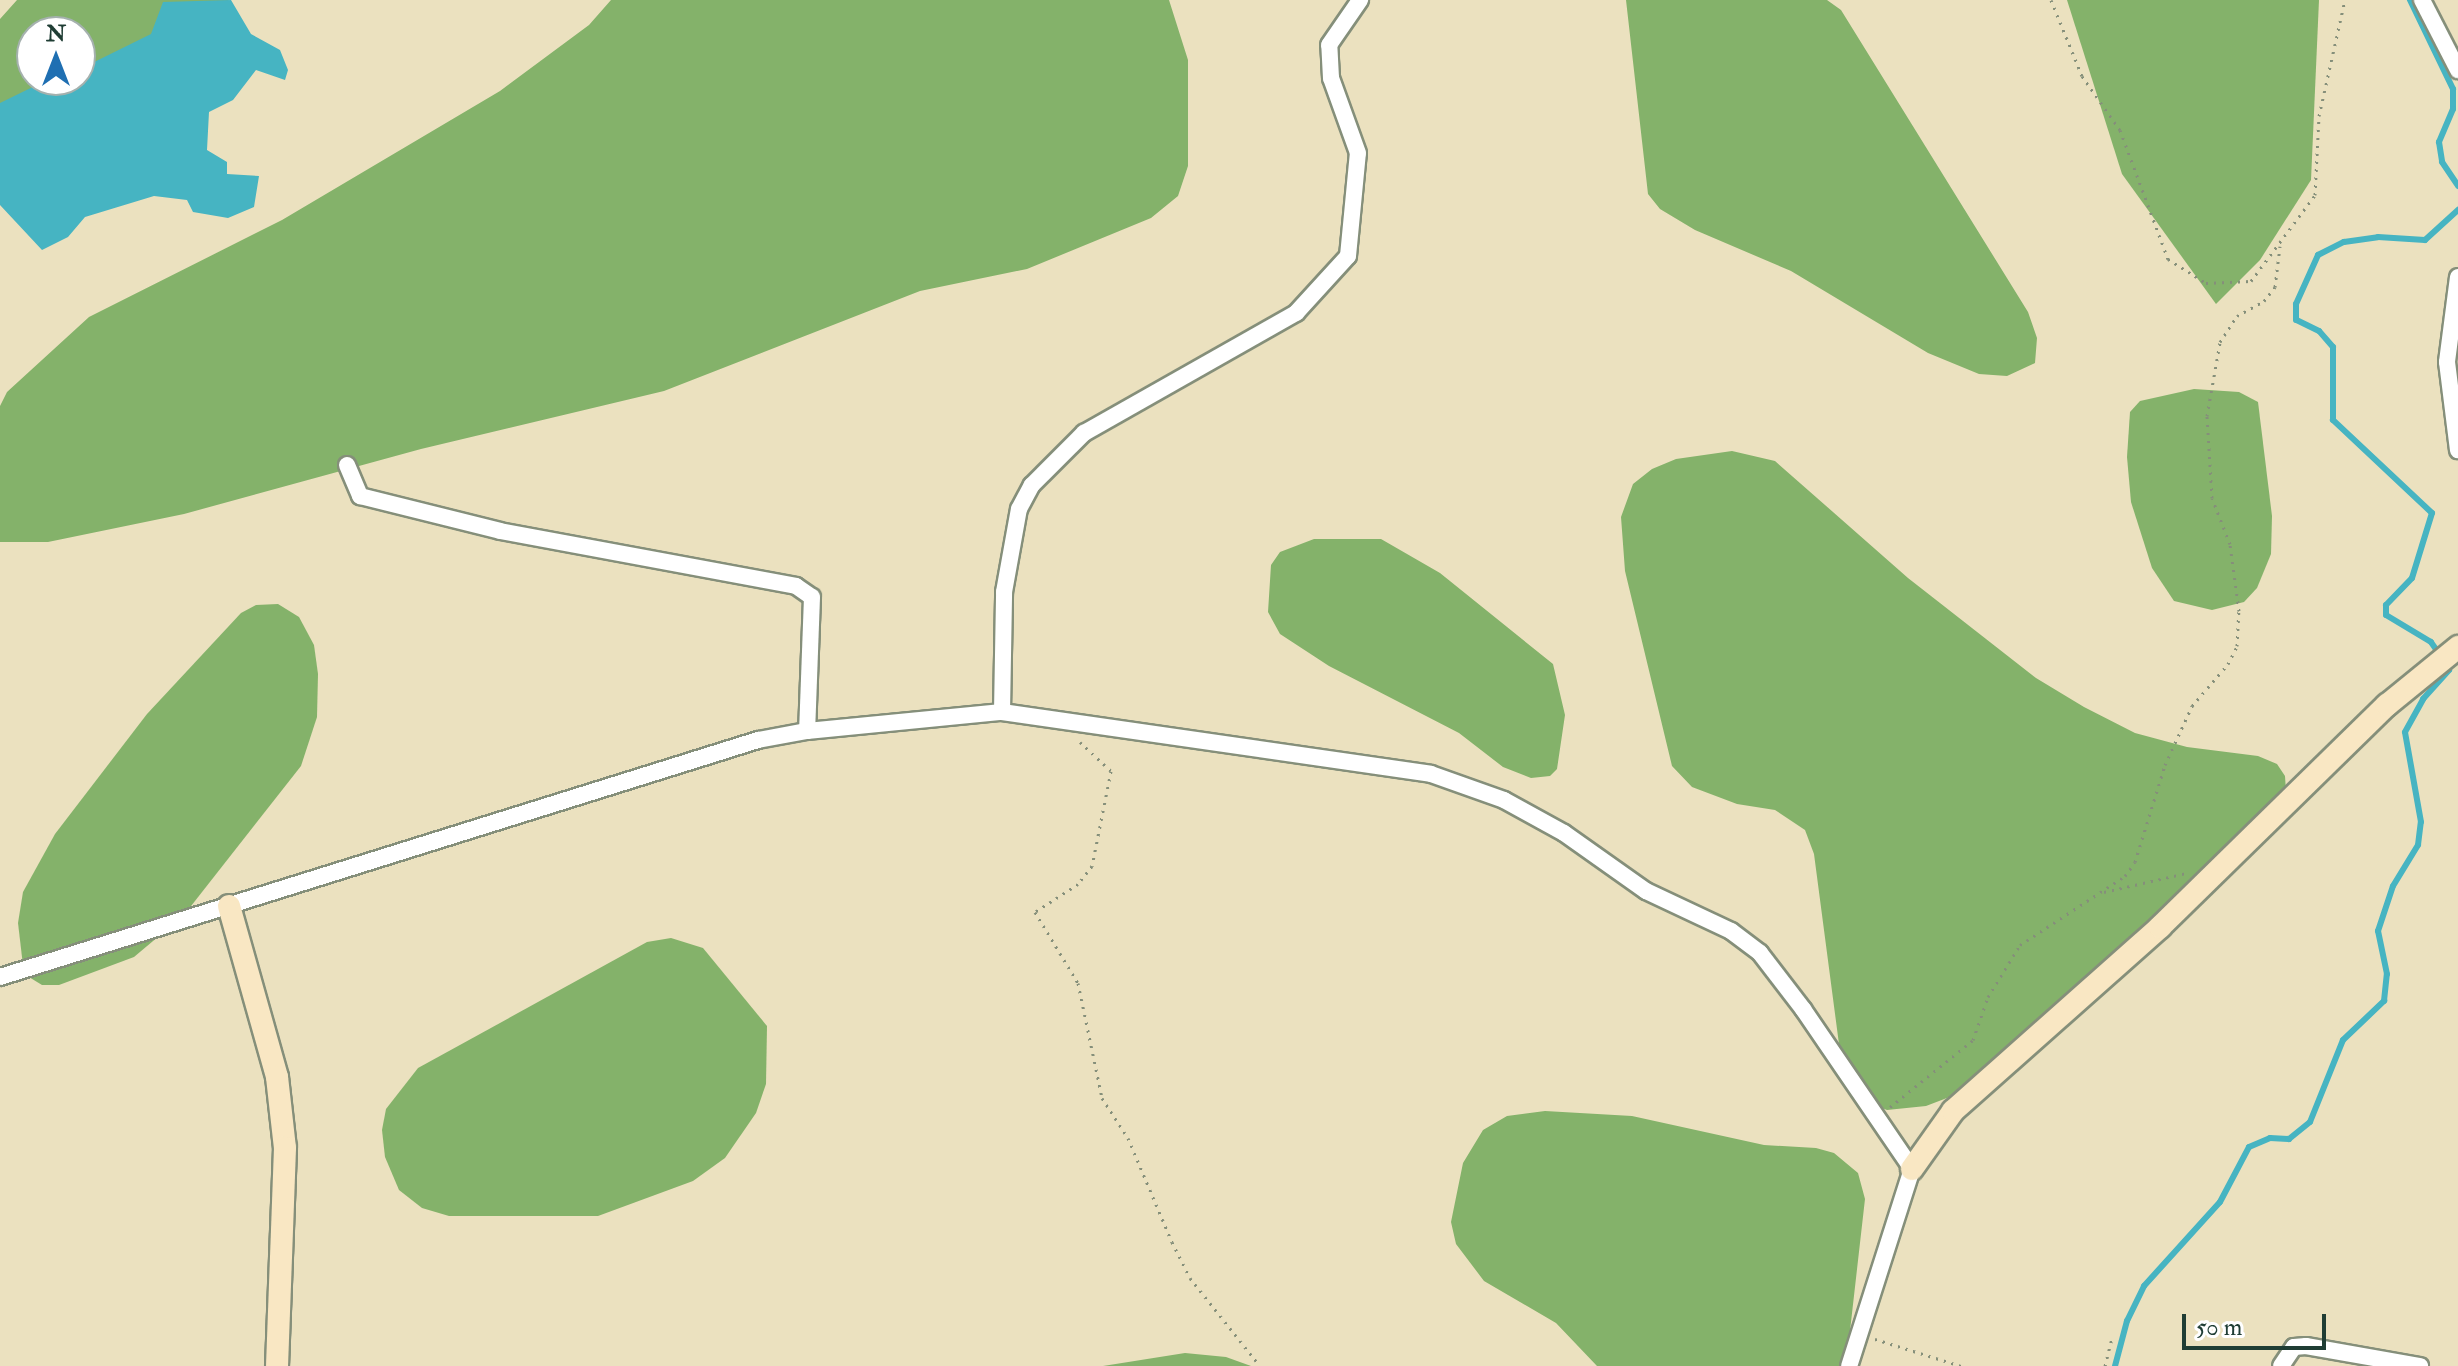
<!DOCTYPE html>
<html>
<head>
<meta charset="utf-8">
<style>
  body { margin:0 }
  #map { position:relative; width:2458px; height:1366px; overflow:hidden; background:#ebe1bf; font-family:"IM FELL Double Pica",serif }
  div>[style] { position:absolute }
  .forest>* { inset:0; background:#84b26a }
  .water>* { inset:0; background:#46b4c2 }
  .stream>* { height:6px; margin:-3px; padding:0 3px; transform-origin:3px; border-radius:3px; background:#46b4c2 }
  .path>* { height:3px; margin-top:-1.5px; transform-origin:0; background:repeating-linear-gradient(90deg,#858f7a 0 2px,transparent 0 8px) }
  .roads { filter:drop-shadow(2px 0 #858f7a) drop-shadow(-2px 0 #858f7a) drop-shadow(0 2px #858f7a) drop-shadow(0 -2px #858f7a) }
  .street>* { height:16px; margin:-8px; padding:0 8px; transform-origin:8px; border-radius:8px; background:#fff }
  .secondary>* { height:22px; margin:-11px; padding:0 11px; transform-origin:11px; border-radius:11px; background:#f9e7c3 }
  span { translate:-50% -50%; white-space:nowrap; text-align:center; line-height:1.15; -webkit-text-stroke:6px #fff; paint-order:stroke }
  .north { position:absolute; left:16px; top:16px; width:80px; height:80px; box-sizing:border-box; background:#fff; border:2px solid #a5b1ae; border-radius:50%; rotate:0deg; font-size:22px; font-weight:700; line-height:32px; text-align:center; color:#1f3d34 }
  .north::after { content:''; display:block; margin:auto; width:28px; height:36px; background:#1f6fb2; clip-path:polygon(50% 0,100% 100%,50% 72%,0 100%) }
  .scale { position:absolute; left:2182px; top:1314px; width:144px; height:36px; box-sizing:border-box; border:4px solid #1f3d34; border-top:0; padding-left:10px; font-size:24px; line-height:28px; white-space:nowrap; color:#1f3d34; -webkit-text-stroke:6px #fff; paint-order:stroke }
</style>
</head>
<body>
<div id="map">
  <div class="forest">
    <div style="clip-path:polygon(evenodd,17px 0,229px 0,217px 19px,0 117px,0 19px,17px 0,32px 32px,80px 32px,80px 80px,32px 80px,32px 32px)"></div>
    <div style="clip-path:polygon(611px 0,1169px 0,1188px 60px,1188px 166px,1178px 196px,1151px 218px,1027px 269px,920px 291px,664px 391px,421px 449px,184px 514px,48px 542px,0 542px,0 406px,7px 392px,89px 317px,282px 220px,500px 91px,589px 25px)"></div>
    <div style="clip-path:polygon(1626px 0,1827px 0,1841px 10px,2028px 312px,2037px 338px,2035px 363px,2007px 376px,1979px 374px,1928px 353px,1791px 271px,1695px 230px,1660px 209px,1648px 194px)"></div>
    <div style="clip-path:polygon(2067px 0,2319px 0,2311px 180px,2260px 260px,2216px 304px,2122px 174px)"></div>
    <div style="clip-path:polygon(2194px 389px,2239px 392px,2258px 402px,2272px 516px,2271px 554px,2257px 588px,2244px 602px,2212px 610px,2174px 601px,2152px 568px,2131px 502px,2127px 457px,2130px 412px,2140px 401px)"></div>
    <div style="clip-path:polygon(1732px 451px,1775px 461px,1908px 578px,2036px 678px,2084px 707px,2135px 733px,2187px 747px,2258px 756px,2277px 764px,2285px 776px,2287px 806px,1960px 1093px,1926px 1106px,1887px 1110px,1857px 1098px,1842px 1067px,1814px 854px,1805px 830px,1775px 810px,1737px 804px,1692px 787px,1672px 766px,1625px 571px,1621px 517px,1633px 484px,1652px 469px,1676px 459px)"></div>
    <div style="clip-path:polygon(1314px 539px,1381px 539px,1440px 573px,1553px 664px,1565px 715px,1557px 769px,1550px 776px,1531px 778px,1503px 767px,1459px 733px,1329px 666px,1280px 634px,1268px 612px,1271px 565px,1280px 552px)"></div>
    <div style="clip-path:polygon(278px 604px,299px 617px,314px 645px,318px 674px,317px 717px,301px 766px,184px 915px,134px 957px,59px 985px,42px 985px,24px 974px,18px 923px,23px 892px,55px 834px,147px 714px,241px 613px,256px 605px)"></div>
    <div style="clip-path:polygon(671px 938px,703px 948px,767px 1026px,766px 1084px,756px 1113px,725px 1158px,693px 1181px,598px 1216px,449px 1216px,422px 1208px,399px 1190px,385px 1157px,382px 1130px,386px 1109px,418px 1068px,647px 942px)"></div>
    <div style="clip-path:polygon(1545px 1111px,1632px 1116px,1764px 1145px,1816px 1148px,1834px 1153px,1858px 1173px,1865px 1199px,1846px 1366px,1597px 1366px,1556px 1323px,1484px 1281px,1456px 1244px,1451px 1222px,1463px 1163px,1483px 1130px,1507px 1116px)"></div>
    <div style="clip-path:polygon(1185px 1353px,1226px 1357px,1251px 1366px,1103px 1366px)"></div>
  </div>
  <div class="water">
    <div style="clip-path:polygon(231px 0,251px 34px,280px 50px,288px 70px,285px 80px,256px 70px,233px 100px,209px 112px,207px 150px,227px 162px,227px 174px,259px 176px,254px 207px,228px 218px,193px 212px,187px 200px,154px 196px,85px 217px,68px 237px,42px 250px,0 205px,0 103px,47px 80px,80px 80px,80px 69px,151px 34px,163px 2px)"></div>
  </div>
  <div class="stream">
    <div style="left:2410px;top:0;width:99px;rotate:64.2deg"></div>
    <div style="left:2453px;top:89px;width:20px;rotate:90deg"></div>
    <div style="left:2453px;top:109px;width:36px;rotate:113deg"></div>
    <div style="left:2439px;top:142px;width:20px;rotate:81deg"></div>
    <div style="left:2442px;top:162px;width:29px;rotate:56deg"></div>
    <div style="left:2440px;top:655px;width:16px;rotate:-125deg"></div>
    <div style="left:2431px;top:642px;width:52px;rotate:-149deg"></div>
    <div style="left:2386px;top:615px;width:10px;rotate:-90deg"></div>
    <div style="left:2386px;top:605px;width:37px;rotate:-46deg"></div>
    <div style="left:2412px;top:578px;width:68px;rotate:-72.9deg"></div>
    <div style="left:2432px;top:513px;width:136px;rotate:-136.8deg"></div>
    <div style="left:2333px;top:420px;width:73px;rotate:-90deg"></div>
    <div style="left:2333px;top:347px;width:21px;rotate:-131deg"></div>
    <div style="left:2319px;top:331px;width:25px;rotate:-154deg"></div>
    <div style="left:2296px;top:320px;width:16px;rotate:-90deg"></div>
    <div style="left:2296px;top:304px;width:54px;rotate:-65.8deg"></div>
    <div style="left:2318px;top:255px;width:29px;rotate:-27deg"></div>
    <div style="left:2344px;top:242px;width:34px;rotate:-8deg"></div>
    <div style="left:2378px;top:237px;width:47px;rotate:3.7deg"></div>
    <div style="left:2425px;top:240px;width:45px;rotate:-42.3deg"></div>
    <div style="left:2115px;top:1366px;width:47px;rotate:-75.1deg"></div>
    <div style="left:2127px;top:1321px;width:39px;rotate:-64deg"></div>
    <div style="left:2144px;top:1286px;width:113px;rotate:-47.9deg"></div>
    <div style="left:2220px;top:1202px;width:62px;rotate:-62.2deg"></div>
    <div style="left:2249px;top:1147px;width:23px;rotate:-23deg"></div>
    <div style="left:2270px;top:1138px;width:19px;rotate:3deg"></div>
    <div style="left:2289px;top:1139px;width:27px;rotate:-39deg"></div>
    <div style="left:2310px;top:1122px;width:88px;rotate:-68.1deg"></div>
    <div style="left:2343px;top:1040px;width:57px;rotate:-43.6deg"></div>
    <div style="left:2384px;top:1001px;width:27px;rotate:-84deg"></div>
    <div style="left:2387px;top:974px;width:44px;rotate:-101.8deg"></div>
    <div style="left:2378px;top:931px;width:47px;rotate:-71.6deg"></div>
    <div style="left:2393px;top:886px;width:48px;rotate:-58.6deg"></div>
    <div style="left:2418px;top:845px;width:23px;rotate:-83deg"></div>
    <div style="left:2421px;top:822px;width:91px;rotate:-100.1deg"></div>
    <div style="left:2405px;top:732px;width:38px;rotate:-61deg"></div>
    <div style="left:2423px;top:699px;width:39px;rotate:-48deg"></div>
    <div style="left:2449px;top:670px;width:6px;rotate:-121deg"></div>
  </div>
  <div class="path">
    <div style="left:2051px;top:0;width:82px;rotate:67.8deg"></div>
    <div style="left:2082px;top:76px;width:66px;rotate:54.9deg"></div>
    <div style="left:2120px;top:130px;width:138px;rotate:69.6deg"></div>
    <div style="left:2168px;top:259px;width:45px;rotate:32.3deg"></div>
    <div style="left:2206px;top:283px;width:45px;rotate:-2.5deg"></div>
    <div style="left:2251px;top:281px;width:107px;rotate:-53.3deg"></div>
    <div style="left:2315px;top:195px;width:79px;rotate:-87.1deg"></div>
    <div style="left:2319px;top:116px;width:119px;rotate:-77.4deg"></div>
    <div style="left:1080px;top:742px;width:42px;rotate:43.1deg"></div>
    <div style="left:1111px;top:771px;width:97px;rotate:101.3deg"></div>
    <div style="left:1092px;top:866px;width:23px;rotate:128deg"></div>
    <div style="left:1078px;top:884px;width:51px;rotate:146.9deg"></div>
    <div style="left:1035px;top:912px;width:83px;rotate:58.8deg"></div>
    <div style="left:1078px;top:983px;width:117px;rotate:78.2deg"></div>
    <div style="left:1102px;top:1098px;width:48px;rotate:57deg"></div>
    <div style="left:1128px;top:1138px;width:113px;rotate:67.1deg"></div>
    <div style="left:1172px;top:1242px;width:40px;rotate:63.4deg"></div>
    <div style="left:1190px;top:1278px;width:112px;rotate:51.5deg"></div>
    <div style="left:2104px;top:892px;width:84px;rotate:-13deg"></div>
    <div style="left:1890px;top:1107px;width:107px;rotate:-38.9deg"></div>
    <div style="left:1973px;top:1040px;width:46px;rotate:-70.8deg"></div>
    <div style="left:1988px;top:997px;width:61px;rotate:-58.4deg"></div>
    <div style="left:2020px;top:945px;width:126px;rotate:-33.3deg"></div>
    <div style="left:2125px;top:876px;width:17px;rotate:-54deg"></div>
    <div style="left:2135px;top:862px;width:102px;rotate:-72.8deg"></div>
    <div style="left:2165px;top:765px;width:65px;rotate:-65.4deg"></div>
    <div style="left:2192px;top:706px;width:55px;rotate:-49.4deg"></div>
    <div style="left:2228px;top:664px;width:20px;rotate:-63deg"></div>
    <div style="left:2237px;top:646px;width:35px;rotate:-87deg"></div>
    <div style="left:2239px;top:611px;width:68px;rotate:-97.7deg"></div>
    <div style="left:2230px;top:544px;width:49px;rotate:-111.4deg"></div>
    <div style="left:2212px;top:498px;width:82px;rotate:-93.5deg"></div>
    <div style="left:2207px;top:416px;width:75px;rotate:-80deg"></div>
    <div style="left:2220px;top:342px;width:31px;rotate:-57deg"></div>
    <div style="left:2237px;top:316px;width:31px;rotate:-29deg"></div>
    <div style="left:2264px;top:301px;width:18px;rotate:-52deg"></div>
    <div style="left:2275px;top:287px;width:41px;rotate:-83deg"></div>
    <div style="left:1875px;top:1339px;width:90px;rotate:17.4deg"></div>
    <div style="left:2105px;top:1366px;width:30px;rotate:-76deg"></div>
  </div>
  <div class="roads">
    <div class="street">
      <div style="left:2422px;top:0;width:79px;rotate:62.8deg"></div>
      <div style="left:2458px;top:277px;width:86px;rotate:97.4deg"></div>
      <div style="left:2447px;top:362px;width:89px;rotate:82.9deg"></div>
      <div style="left:347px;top:465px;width:34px;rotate:67deg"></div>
      <div style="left:360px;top:496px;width:144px;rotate:14deg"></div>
      <div style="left:500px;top:531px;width:301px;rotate:10.5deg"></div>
      <div style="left:796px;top:586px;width:19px;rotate:35deg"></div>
      <div style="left:812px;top:597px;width:134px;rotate:92.1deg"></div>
      <div style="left:1002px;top:712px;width:120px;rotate:-89deg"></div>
      <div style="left:1004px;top:592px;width:84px;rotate:-79.8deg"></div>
      <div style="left:1019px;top:509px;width:27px;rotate:-62deg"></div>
      <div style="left:1032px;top:485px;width:74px;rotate:-45deg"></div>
      <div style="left:1084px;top:433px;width:244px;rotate:-29.5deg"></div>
      <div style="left:1296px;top:313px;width:77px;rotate:-47.6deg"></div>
      <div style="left:1348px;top:256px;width:103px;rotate:-84.5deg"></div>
      <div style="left:1358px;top:153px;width:80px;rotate:-109.8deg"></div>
      <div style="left:1331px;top:78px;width:33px;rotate:-93deg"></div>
      <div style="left:1329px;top:45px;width:55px;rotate:-55.4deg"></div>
      <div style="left:0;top:977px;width:794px;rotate:-17.36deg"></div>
      <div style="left:758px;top:740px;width:50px;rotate:-10.4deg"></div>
      <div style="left:807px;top:731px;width:196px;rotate:-5.6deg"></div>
      <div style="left:1002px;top:712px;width:433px;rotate:8.2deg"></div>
      <div style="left:1431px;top:774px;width:77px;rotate:19.6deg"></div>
      <div style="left:1504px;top:800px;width:68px;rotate:28.8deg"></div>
      <div style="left:1564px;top:833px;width:100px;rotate:35.3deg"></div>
      <div style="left:1646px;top:891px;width:94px;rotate:25.2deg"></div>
      <div style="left:1731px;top:931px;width:36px;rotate:37deg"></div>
      <div style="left:1760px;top:953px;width:71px;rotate:52.5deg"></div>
      <div style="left:1803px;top:1009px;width:194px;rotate:55.7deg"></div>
      <div style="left:1912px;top:1169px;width:207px;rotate:107.7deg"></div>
      <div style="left:2281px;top:1366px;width:23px;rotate:-56deg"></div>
      <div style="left:2294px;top:1347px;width:12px;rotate:-5deg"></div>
      <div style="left:2306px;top:1346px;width:116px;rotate:10deg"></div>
    </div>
    <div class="secondary">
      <div style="left:229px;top:906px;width:178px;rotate:74.3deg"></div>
      <div style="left:277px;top:1077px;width:71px;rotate:83.6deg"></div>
      <div style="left:285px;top:1148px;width:218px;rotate:92.1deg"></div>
      <div style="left:1912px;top:1169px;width:71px;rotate:-54.7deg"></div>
      <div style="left:1953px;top:1111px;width:277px;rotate:-41.6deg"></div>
      <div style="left:2160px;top:927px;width:318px;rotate:-44.4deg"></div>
      <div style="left:2387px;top:705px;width:92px;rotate:-39.2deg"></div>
    </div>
  </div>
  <div class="north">N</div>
  <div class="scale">50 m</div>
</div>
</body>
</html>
